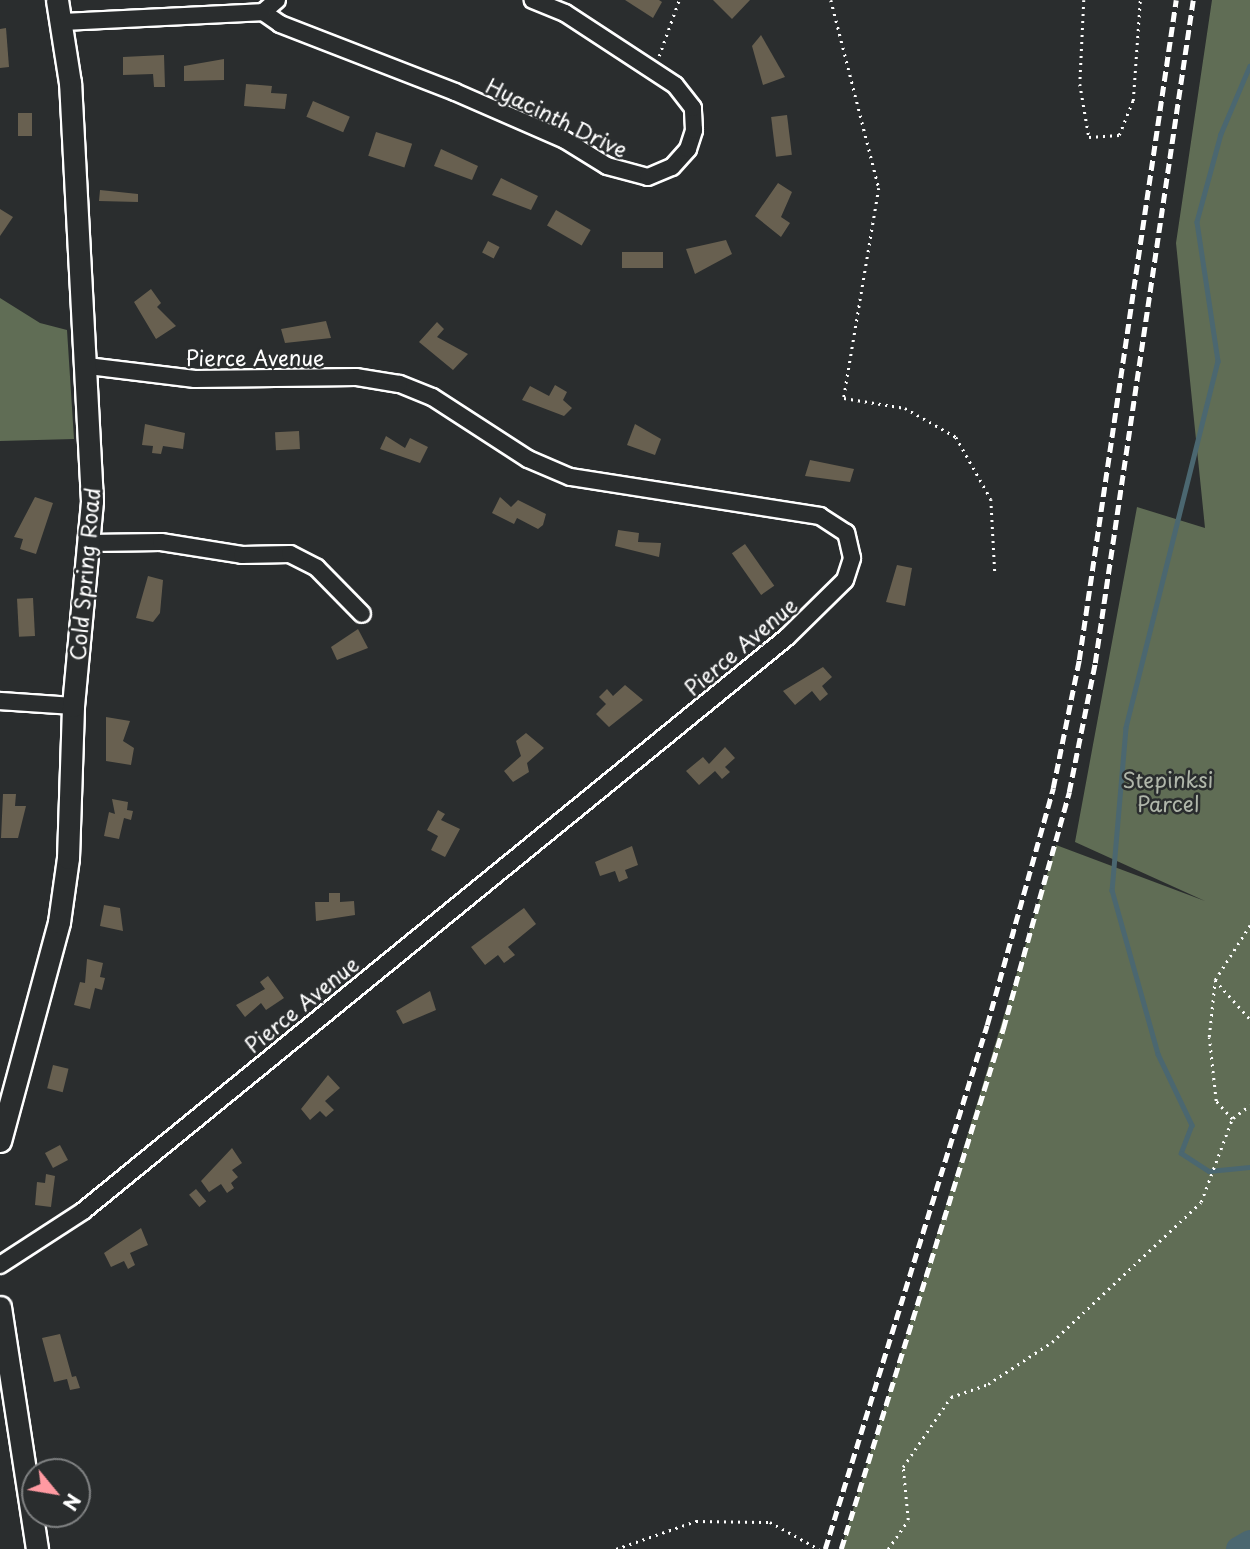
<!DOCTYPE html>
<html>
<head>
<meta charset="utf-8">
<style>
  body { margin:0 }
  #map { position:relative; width:1250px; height:1549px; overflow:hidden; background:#2a2d2e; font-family:"Playpen Sans",sans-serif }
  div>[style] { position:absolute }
  .green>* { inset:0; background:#606d55 }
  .stream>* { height:4.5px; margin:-2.25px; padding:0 2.25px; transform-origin:2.25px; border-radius:2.25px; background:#4b6770 }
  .river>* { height:24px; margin:-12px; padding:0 12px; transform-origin:12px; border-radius:12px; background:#4b6770 }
  .building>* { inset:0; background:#686050; transform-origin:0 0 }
  .path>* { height:2.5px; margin-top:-1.25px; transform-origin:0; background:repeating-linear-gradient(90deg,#fff 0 2px,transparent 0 7px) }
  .roads { filter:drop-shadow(2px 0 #fff) drop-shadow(-2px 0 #fff) drop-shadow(0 2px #fff) drop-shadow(0 -2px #fff) }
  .minor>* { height:16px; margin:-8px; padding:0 8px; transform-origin:8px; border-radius:8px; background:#2a2d2e }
  .tertiary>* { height:21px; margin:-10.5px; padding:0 10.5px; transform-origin:10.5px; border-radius:10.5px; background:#2a2d2e }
  .rail>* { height:4.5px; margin-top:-2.25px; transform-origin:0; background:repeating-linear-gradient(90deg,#fff 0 10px,transparent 0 15px) }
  span { translate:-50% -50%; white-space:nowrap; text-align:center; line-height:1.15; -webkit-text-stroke:5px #2a2d2e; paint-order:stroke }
  .street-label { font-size:21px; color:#fff }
  .park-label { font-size:21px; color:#b0b6aa }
  .north { position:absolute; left:21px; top:1458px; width:70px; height:70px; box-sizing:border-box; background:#2a2d2e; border:2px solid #7f8182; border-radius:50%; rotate:120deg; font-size:19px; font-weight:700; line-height:28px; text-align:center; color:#fff }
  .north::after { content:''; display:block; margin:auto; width:24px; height:32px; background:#ff9aa2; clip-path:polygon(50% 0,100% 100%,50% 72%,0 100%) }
</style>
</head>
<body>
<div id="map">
  <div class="green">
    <div style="clip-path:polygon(1212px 0,1250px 0,1250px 1549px,841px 1549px,1056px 845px,1205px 901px,1075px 842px,1137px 507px,1205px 528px,1176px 243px)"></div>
    <div style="clip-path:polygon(0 298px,40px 323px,67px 330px,74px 439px,0 441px)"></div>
  </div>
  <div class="stream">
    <div style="left:1250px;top:66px;width:74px;rotate:113.1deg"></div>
    <div style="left:1221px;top:134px;width:91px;rotate:105.3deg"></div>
    <div style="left:1197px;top:222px;width:141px;rotate:81.4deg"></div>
    <div style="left:1218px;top:361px;width:378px;rotate:104.1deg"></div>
    <div style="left:1126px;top:728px;width:163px;rotate:94.9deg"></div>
    <div style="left:1112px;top:890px;width:170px;rotate:74.3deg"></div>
    <div style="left:1158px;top:1054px;width:79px;rotate:64.4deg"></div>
    <div style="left:1192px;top:1125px;width:30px;rotate:111deg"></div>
    <div style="left:1181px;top:1153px;width:33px;rotate:33deg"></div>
    <div style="left:1209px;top:1171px;width:41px;rotate:-5.6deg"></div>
  </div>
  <div class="river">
    <div style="left:1238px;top:1549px;width:14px;rotate:-30deg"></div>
  </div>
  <div class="building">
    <div style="clip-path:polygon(625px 0,659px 0,662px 2px,653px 18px)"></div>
    <div style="clip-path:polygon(713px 0,750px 0,732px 19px)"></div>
    <div style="clip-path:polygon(6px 28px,9px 67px,0 68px,0 29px)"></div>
    <div style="clip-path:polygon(761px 35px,785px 77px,763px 85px,752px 46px)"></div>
    <div style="clip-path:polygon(164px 55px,165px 87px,154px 87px,153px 74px,123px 75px,123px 57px)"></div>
    <div style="clip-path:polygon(224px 59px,224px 80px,184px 81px,184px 66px)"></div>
    <div style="clip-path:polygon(246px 84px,272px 86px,271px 93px,287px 94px,285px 109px,244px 106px)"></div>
    <div style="left:313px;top:101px;width:40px;height:17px;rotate:23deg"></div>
    <div style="left:18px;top:113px;width:14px;height:23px"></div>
    <div style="left:787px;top:115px;width:40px;height:16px;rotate:83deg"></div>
    <div style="left:376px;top:132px;width:38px;height:25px;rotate:18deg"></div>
    <div style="clip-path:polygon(441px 149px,478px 166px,472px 180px,434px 166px)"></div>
    <div style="clip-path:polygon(501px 178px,538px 196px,531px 210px,492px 195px)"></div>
    <div style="clip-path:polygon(778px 183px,792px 192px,781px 217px,790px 223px,781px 237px,755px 216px)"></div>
    <div style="clip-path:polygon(100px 190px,138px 194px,138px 202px,99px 201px)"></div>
    <div style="clip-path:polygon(0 209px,13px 217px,0 236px)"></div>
    <div style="left:556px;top:210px;width:40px;height:18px;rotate:30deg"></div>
    <div style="clip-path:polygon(726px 240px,732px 254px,695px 274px,686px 249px)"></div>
    <div style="left:488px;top:241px;width:13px;height:13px;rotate:27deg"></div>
    <div style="left:663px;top:252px;width:16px;height:41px;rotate:90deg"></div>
    <div style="clip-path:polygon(151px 289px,161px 303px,157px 307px,176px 326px,156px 339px,134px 302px)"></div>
    <div style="clip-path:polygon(326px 321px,331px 338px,285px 343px,281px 329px)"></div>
    <div style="clip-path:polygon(437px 322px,444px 329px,437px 337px,468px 354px,453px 370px,419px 342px)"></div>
    <div style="clip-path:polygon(555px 385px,567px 392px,563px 400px,572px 408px,564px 416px,522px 400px,530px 386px,549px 396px)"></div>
    <div style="clip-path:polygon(145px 424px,185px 433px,183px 449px,163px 446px,161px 454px,152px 453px,153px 446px,142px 445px)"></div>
    <div style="clip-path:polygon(635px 424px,661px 439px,655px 455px,627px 445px)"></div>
    <div style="left:299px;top:431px;width:18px;height:24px;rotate:87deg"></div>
    <div style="clip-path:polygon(386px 436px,405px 448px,410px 438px,428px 447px,420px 463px,380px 449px)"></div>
    <div style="clip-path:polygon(810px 460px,854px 469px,850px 482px,805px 476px)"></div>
    <div style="clip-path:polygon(35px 497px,53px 503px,36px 554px,20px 549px,23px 539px,14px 537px)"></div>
    <div style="clip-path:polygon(500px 497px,511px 507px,518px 500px,546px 514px,543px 525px,538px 529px,517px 518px,514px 524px,492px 513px)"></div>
    <div style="clip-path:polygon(618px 530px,639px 533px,638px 542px,661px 543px,659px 557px,615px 546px)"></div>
    <div style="left:745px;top:544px;width:51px;height:16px;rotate:55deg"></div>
    <div style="clip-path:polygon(897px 565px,912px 568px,905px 606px,886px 602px)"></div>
    <div style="clip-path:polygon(148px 576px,163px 580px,160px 613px,153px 622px,136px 618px)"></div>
    <div style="left:33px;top:598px;width:38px;height:16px;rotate:87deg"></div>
    <div style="clip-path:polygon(358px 629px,368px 648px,337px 660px,331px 647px)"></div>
    <div style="clip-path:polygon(823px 667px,832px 677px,822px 686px,828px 694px,820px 701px,812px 691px,795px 705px,783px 691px)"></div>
    <div style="clip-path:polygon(625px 685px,643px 700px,609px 727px,596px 714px,606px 704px,599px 697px,607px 689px,613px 696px)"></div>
    <div style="clip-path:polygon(106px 717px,130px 721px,123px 741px,134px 748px,131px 765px,106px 761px)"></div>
    <div style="clip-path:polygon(526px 733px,544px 748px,527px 763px,529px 772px,513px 782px,504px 771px,521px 756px,516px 741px)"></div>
    <div style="clip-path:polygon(725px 747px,735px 758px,725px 767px,730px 772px,722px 779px,715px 771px,699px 785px,686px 771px,703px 757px,709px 764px)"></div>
    <div style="clip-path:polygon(3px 794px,16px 794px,15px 806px,26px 806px,18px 838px,1px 838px)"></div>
    <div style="clip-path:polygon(112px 799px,128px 802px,127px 810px,133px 811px,131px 820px,124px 818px,119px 839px,104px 836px,109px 812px,115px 814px)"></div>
    <div style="clip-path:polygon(438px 810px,445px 814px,441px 820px,460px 829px,445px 857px,431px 850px,438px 836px,427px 830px)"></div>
    <div style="clip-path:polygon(632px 846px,638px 865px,625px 870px,628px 878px,619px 882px,615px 871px,600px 876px,595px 862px)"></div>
    <div style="clip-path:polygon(329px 893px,340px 893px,340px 902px,354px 901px,355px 915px,316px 921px,315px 902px,329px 902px)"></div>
    <div style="clip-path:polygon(104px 905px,120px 908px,123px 931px,100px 926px)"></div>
    <div style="clip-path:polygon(524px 908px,536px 924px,508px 947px,515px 955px,504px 963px,498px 955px,485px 965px,471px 947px)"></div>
    <div style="clip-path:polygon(87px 959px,103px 963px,100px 977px,105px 978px,102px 990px,95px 988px,90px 1009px,74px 1005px,80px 982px,85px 983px)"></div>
    <div style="clip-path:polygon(268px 976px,284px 998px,266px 1010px,261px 1003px,245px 1017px,236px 1005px,265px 989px,260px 982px)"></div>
    <div style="clip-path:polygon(430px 991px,436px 1010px,403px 1024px,396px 1011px)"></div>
    <div style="left:53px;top:1065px;width:16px;height:24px;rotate:14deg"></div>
    <div style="clip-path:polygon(328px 1075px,340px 1088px,325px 1101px,334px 1110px,326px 1117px,320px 1111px,310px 1120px,301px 1109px)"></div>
    <div style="left:60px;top:1145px;width:17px;height:17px;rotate:62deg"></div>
    <div style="clip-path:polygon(232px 1148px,242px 1163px,232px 1170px,238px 1177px,231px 1183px,234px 1188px,227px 1193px,221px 1184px,209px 1192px,201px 1181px)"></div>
    <div style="clip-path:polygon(46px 1174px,55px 1176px,51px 1207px,35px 1205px,37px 1182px,45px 1183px)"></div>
    <div style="left:196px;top:1189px;width:16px;height:9px;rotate:50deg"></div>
    <div style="clip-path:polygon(141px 1228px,148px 1245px,130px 1253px,135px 1265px,128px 1269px,124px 1261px,111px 1267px,104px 1253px)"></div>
    <div style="clip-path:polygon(60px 1334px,72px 1377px,76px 1376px,80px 1388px,70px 1390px,67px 1379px,54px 1382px,42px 1338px)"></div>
  </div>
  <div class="path">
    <div style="left:831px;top:0;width:194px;rotate:75.7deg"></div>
    <div style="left:879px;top:188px;width:213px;rotate:99.5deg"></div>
    <div style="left:844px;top:398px;width:62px;rotate:9.3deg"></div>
    <div style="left:905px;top:408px;width:59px;rotate:29.6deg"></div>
    <div style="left:956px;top:437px;width:71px;rotate:60.6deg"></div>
    <div style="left:991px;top:499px;width:74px;rotate:86.9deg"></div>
    <div style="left:1084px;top:0;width:84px;rotate:92.7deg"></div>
    <div style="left:1080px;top:84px;width:54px;rotate:80.4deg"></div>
    <div style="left:1089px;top:137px;width:30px;rotate:-4deg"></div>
    <div style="left:1119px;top:135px;width:37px;rotate:-68deg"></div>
    <div style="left:1133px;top:101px;width:101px;rotate:-86deg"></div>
    <div style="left:659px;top:56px;width:59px;rotate:-70.3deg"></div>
    <div style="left:1215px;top:980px;width:52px;rotate:48.1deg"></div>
    <div style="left:1233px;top:1118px;width:21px;rotate:-37deg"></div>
    <div style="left:616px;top:1549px;width:85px;rotate:-19.3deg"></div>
    <div style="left:696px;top:1521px;width:74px;rotate:0.8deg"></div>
    <div style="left:770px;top:1522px;width:56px;rotate:28.9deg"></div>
    <div style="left:888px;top:1549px;width:35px;rotate:-55deg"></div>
    <div style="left:908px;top:1520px;width:53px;rotate:-95.4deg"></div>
    <div style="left:903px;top:1467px;width:85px;rotate:-55.6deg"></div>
    <div style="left:951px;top:1397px;width:39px;rotate:-19deg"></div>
    <div style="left:988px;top:1384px;width:77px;rotate:-33.3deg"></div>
    <div style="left:1052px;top:1342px;width:204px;rotate:-43.2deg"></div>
    <div style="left:1201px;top:1202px;width:89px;rotate:-69.5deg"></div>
    <div style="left:1232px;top:1119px;width:24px;rotate:-132deg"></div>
    <div style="left:1216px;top:1101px;width:64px;rotate:-96.2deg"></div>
    <div style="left:1209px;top:1037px;width:57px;rotate:-84deg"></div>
    <div style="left:1215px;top:980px;width:65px;rotate:-57.5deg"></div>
  </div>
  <div class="roads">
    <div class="minor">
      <div style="left:277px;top:0;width:18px;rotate:139deg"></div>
      <div style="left:263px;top:12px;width:21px;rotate:35deg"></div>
      <div style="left:280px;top:24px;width:188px;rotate:21.2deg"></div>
      <div style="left:455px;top:92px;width:120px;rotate:23.6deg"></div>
      <div style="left:565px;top:140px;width:49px;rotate:31.8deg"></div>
      <div style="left:607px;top:166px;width:42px;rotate:15deg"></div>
      <div style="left:648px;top:177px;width:26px;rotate:-23deg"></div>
      <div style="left:672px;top:167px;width:24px;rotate:-48deg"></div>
      <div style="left:688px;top:149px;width:20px;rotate:-72deg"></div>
      <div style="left:694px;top:130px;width:22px;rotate:-93deg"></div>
      <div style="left:693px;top:108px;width:29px;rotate:-128deg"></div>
      <div style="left:675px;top:85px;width:131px;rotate:-146.8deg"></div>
      <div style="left:565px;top:13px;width:35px;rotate:-158deg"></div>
      <div style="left:61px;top:22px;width:202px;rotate:-2.8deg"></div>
      <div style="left:89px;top:543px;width:72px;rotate:-0.8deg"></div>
      <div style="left:161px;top:542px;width:82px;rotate:9.1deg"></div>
      <div style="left:242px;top:555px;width:48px;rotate:-1.2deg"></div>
      <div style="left:290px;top:554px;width:30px;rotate:27deg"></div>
      <div style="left:317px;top:568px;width:64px;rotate:45.6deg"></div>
      <div style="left:0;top:701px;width:73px;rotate:3.9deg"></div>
      <div style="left:0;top:1265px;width:99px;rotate:-33deg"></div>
      <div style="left:83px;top:1211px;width:908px;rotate:-39.19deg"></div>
      <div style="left:787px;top:637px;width:81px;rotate:-44.5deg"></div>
      <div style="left:845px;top:580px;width:23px;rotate:-72deg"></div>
      <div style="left:852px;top:558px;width:26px;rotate:-103deg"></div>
      <div style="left:846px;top:533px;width:31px;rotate:-147deg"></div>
      <div style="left:820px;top:516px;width:253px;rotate:-171.1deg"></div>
      <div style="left:570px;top:477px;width:46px;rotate:-156.8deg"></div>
      <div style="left:528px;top:459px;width:114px;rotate:-147.1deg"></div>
      <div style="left:432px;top:397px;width:35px;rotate:-158deg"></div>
      <div style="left:399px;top:384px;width:44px;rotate:-170.8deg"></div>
      <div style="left:356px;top:377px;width:161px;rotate:179.3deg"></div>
      <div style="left:195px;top:379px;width:109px;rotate:-173.1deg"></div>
    </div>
    <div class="tertiary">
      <div style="left:0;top:1141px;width:227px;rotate:-74.9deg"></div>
      <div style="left:59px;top:922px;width:65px;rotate:-82deg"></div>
      <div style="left:68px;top:858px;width:152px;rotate:-88.1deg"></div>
      <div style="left:73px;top:706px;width:206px;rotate:-84.7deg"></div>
      <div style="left:92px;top:501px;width:419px;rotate:-93deg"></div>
      <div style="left:70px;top:83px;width:84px;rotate:-98.9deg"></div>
      <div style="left:0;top:1307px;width:245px;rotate:81.3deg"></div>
    </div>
  </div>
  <div class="rail">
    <div style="left:825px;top:1549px;width:548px;rotate:-72.82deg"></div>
    <div style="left:987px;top:1025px;width:246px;rotate:-74.4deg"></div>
    <div style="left:1053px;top:788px;width:131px;rotate:-78.5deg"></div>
    <div style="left:1079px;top:660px;width:667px;rotate:-81.64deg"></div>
    <div style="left:841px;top:1549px;width:545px;rotate:-72.7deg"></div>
    <div style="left:1003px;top:1029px;width:246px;rotate:-74.4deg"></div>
    <div style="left:1069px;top:792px;width:132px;rotate:-78.6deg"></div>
    <div style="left:1095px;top:663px;width:670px;rotate:-81.59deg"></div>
  </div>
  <div class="street-label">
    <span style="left:557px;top:117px;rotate:26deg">Hyacinth Drive</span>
    <span style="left:255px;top:357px">Pierce Avenue</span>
    <span style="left:84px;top:574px;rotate:-85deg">Cold Spring Road</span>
    <span style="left:740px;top:646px;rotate:-40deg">Pierce Avenue</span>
    <span style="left:301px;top:1004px;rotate:-39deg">Pierce Avenue</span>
  </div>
  <div class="park-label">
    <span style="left:1168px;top:791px">Stepinksi<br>Parcel</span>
  </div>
  <div class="north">N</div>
</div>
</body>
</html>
